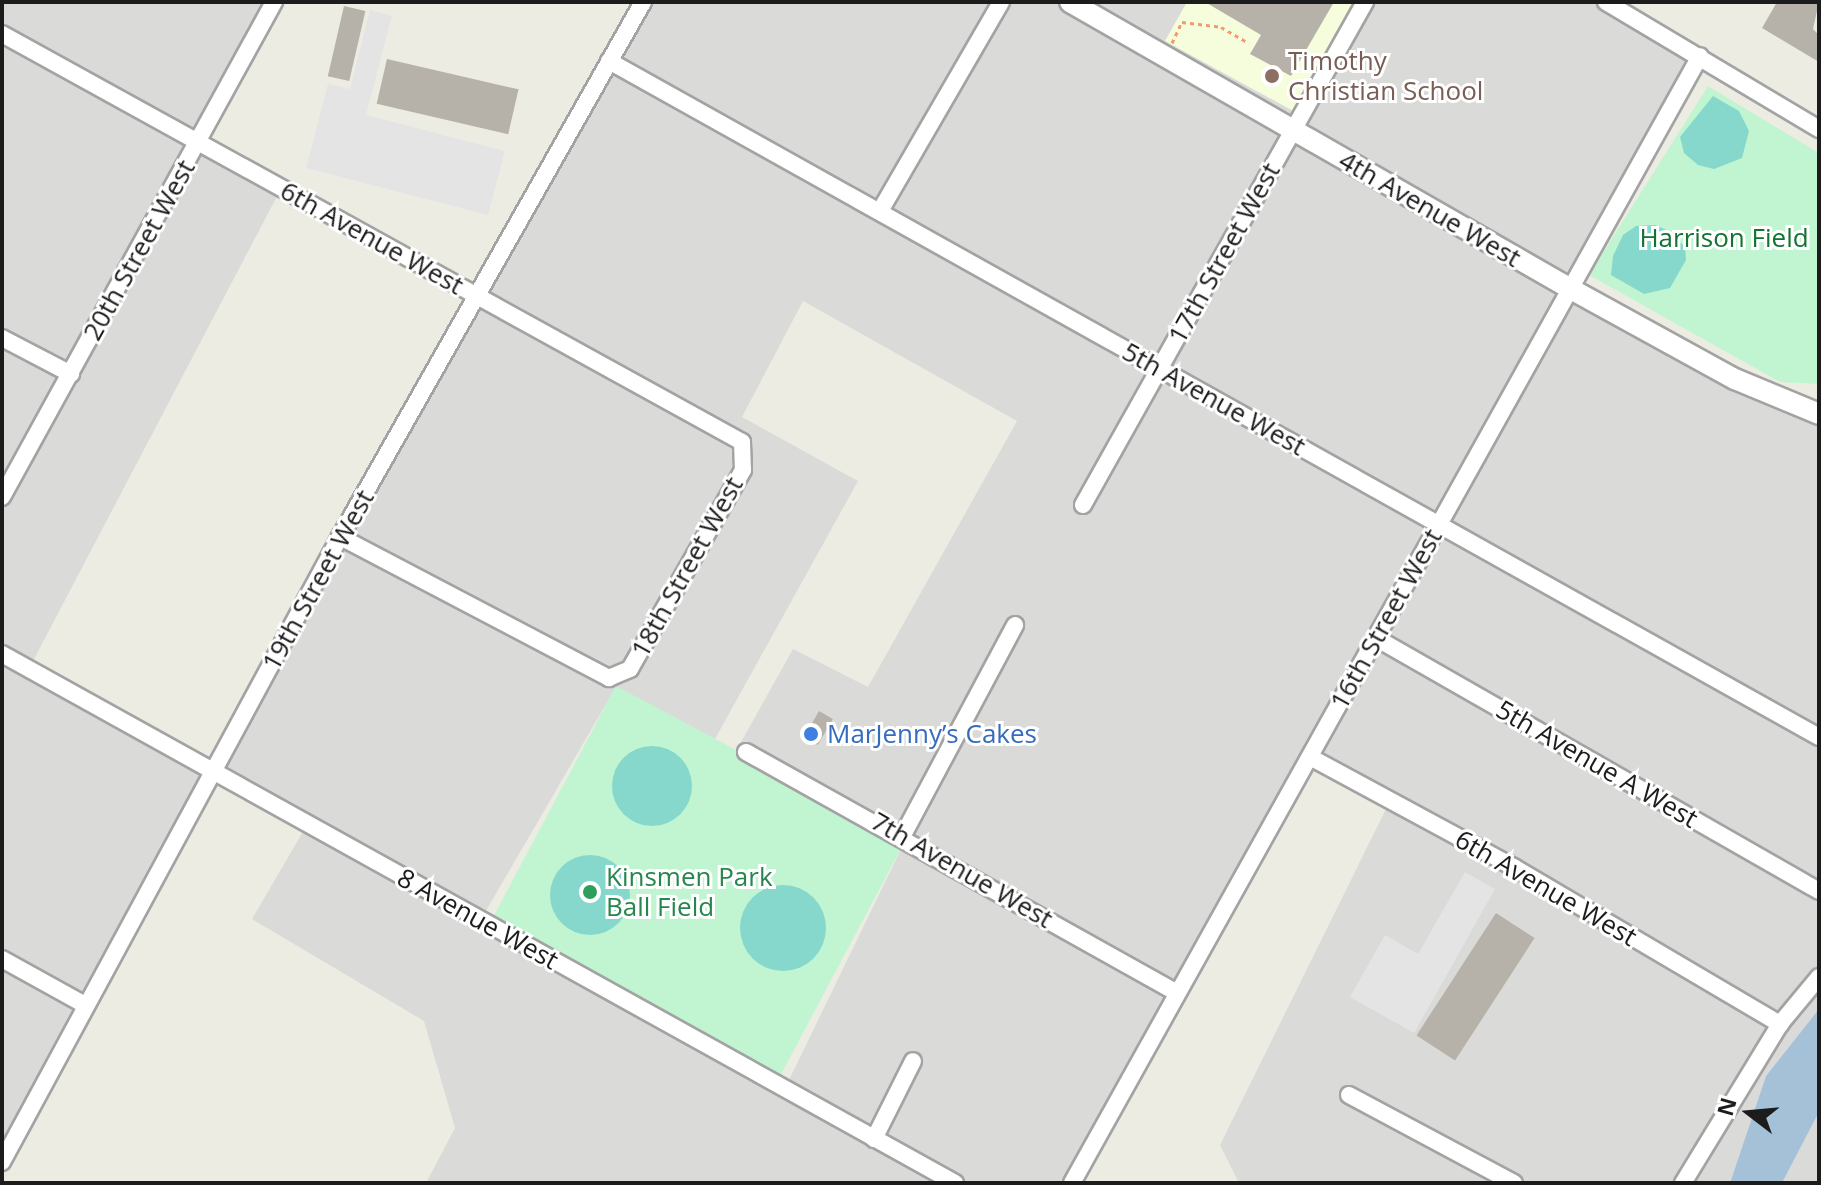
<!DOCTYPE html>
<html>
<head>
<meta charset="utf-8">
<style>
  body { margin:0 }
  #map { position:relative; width:1821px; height:1185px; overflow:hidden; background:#edece3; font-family:"Open Sans",sans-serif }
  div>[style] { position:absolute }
  .residential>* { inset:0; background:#dadad9 }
  .education>* { inset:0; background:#f5fddc }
  .park>* { inset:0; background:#c1f5d2; transform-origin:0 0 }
  .pitch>* { inset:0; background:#85d8cb }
  .round { border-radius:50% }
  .parking>* { inset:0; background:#e4e4e4 }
  .water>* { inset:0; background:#a5c1d8 }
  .building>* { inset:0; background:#b6b2a9; transform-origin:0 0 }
  .path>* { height:3px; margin-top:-1.5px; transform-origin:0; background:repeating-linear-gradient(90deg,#f19c70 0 4px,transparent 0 8px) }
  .roads { filter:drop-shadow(2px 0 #a3a3a3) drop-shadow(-2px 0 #a3a3a3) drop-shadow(0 2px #a3a3a3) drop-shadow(0 -2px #a3a3a3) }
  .minor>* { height:16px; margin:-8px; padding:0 8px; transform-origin:8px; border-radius:8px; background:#fff }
  .tertiary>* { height:20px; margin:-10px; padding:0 10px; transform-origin:10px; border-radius:10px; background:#fff }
  .dots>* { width:22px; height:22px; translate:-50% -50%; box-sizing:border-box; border:4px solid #fff; border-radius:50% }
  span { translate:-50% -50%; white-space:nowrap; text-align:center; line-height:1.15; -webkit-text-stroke:6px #fff; paint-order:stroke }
  .education-label { font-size:26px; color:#785e54 }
  .left { translate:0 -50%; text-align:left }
  .street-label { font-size:26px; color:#1c1c1c }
  .park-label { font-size:26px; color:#127331 }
  .shop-label { font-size:26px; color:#366cbe }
  .leisure-label { font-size:26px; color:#27864d }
  .frame { position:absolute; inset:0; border:4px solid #1c1c1c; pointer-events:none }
  .north { position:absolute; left:1709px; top:1073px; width:80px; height:80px; -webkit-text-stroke:6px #fff; paint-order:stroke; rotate:286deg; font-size:22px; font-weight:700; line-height:32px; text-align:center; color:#1c1c1c }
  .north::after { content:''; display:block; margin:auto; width:28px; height:36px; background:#1c1c1c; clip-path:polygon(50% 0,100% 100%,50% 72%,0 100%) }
</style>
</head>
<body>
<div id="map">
  <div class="residential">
    <div style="clip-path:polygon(2px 2px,285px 2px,208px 141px,284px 183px,33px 661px,213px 765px,2px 1146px)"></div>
    <div style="clip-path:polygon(651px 2px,1602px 2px,1699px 56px,1568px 285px,1769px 390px,1819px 427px,1819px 1009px,1766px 1076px,1730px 1183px,1239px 1183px,1220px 1145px,1387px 807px,1313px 767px,1075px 1183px,426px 1183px,455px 1128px,424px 1021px,252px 919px,304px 830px,788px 1082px,905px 841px,736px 751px,793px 649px,868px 687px,1017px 421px,803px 301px,742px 417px,858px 481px,715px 739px,616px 687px,483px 916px,222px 768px)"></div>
    <div style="clip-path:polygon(1819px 1112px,1819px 1183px,1782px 1183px)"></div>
  </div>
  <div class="education">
    <div style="clip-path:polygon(1187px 2px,1357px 2px,1295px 112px,1165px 41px)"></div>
  </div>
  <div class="park">
    <div style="clip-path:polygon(1708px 86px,1819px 153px,1819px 384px,1780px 382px,1589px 275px)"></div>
    <div style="left:616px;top:686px;width:328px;height:266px;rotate:28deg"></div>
  </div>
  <div class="pitch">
    <div style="clip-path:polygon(1713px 96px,1739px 111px,1749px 131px,1742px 158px,1714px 169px,1698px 165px,1684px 153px,1680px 137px)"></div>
    <div style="clip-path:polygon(1655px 225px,1671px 232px,1685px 247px,1686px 260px,1670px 288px,1644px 294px,1611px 275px,1613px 256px,1623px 235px,1636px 226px)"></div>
    <div class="round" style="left:612px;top:746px;width:80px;height:80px"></div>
    <div class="round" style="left:550px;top:855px;width:80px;height:80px"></div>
    <div class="round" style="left:740px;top:885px;width:86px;height:86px"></div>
  </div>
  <div class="parking">
    <div style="clip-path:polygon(370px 10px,392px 16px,366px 115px,505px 151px,488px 215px,306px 168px,328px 84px,350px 89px)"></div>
    <div style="clip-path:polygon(1465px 872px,1495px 889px,1414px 1033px,1350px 997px,1385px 935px,1418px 954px)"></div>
  </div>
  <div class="water">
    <div style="clip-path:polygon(1819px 1009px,1819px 1112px,1782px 1183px,1730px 1183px,1766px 1076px)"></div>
  </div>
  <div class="building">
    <div style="clip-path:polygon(1205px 2px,1334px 2px,1291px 76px,1250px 54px,1261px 35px)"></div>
    <div style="clip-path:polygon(1777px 2px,1819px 2px,1813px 29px,1819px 35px,1819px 62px,1762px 28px)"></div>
    <div style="left:344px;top:6px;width:22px;height:72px;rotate:13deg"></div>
    <div style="left:387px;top:59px;width:135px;height:46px;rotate:13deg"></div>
    <div style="left:819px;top:711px;width:16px;height:30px;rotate:30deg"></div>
    <div style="left:1496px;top:913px;width:46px;height:146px;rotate:33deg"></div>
  </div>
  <div class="path">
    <div style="left:1172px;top:43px;width:23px;rotate:-65deg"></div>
    <div style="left:1182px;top:22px;width:39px;rotate:7deg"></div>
    <div style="left:1221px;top:27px;width:32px;rotate:30deg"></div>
  </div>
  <div class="roads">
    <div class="minor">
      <div style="left:1606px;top:2px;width:248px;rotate:30.8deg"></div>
      <div style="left:2px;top:34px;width:845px;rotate:28.87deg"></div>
      <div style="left:742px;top:442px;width:28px;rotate:88deg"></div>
      <div style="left:743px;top:470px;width:229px;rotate:119.6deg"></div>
      <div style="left:630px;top:669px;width:23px;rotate:157deg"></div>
      <div style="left:609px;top:678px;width:304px;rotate:-152.3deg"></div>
      <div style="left:609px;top:61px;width:1386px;rotate:29.19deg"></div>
      <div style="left:880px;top:211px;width:241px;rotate:-59.9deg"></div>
      <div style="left:2px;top:338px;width:78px;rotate:27.6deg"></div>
      <div style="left:2px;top:497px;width:565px;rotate:-61.21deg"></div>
      <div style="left:1083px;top:505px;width:577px;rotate:-60.72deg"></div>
      <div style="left:1376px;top:638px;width:510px;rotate:29.73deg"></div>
      <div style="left:2px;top:654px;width:1090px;rotate:29.03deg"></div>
      <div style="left:746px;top:752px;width:492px;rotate:29.2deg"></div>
      <div style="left:1310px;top:757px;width:233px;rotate:28.4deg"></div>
      <div style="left:1515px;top:868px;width:308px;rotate:30.5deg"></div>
      <div style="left:903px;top:835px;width:238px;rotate:-61.9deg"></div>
      <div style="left:2px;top:959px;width:95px;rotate:29deg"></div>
      <div style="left:1349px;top:1095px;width:187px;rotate:28.1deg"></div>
      <div style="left:874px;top:1139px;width:87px;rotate:-63.4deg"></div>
      <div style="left:2px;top:1162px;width:711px;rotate:-61.6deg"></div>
      <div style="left:340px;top:537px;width:615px;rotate:-60.47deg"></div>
      <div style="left:1072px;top:1183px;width:1290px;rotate:-60.87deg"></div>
      <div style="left:1683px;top:1183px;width:186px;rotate:-58.6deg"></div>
      <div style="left:1780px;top:1024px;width:61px;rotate:-50.3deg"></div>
    </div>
    <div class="tertiary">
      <div style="left:1070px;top:2px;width:577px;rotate:29.81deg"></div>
      <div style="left:1571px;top:289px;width:187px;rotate:28.8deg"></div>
      <div style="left:1735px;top:379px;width:91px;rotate:22.6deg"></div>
    </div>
  </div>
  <div class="dots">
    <div style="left:1272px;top:76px;background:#8d6e63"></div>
    <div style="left:811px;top:734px;background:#3f7fe0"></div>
    <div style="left:590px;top:892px;background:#2e9e5b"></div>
  </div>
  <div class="education-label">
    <span class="left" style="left:1288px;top:76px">Timothy<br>Christian School</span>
  </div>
  <div class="street-label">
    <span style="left:1430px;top:209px;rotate:30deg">4th Avenue West</span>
    <span style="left:372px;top:238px;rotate:29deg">6th Avenue West</span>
    <span style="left:139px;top:250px;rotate:-61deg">20th Street West</span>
    <span style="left:1224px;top:253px;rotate:-61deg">17th Street West</span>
    <span style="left:1214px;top:399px;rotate:29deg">5th Avenue West</span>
    <span style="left:687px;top:567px;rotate:-61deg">18th Street West</span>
    <span style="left:318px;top:580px;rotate:-61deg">19th Street West</span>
    <span style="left:1386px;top:619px;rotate:-61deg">16th Street West</span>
    <span style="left:1597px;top:764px;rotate:30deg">5th Avenue A West</span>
    <span style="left:962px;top:870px;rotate:30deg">7th Avenue West</span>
    <span style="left:1546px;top:888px;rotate:30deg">6th Avenue West</span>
    <span style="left:478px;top:919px;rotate:29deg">8 Avenue West</span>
  </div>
  <div class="park-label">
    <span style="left:1724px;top:238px">Harrison Field</span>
  </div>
  <div class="shop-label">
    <span class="left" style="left:827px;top:734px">MarJenny’s Cakes</span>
  </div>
  <div class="leisure-label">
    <span class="left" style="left:606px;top:892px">Kinsmen Park<br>Ball Field</span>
  </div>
  <div class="frame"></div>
  <div class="north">N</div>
</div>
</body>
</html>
